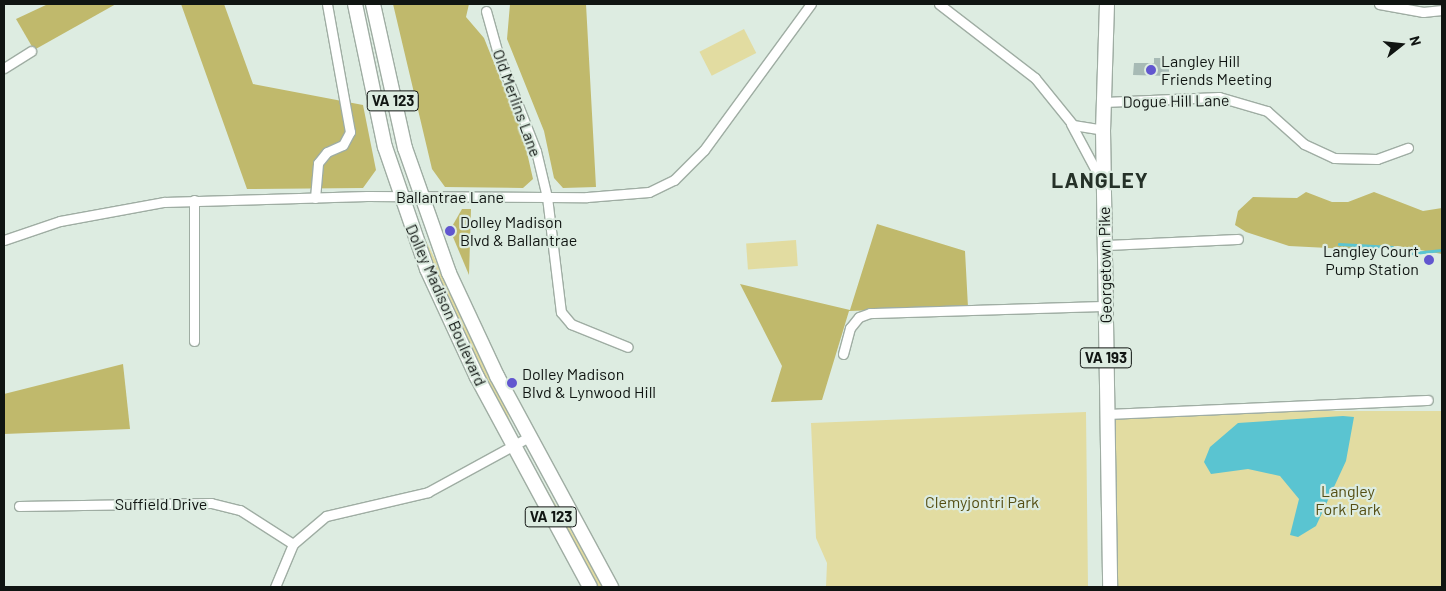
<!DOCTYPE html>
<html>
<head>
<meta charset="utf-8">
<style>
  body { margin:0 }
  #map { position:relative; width:1446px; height:591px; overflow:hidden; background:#ddece1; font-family:Barlow,sans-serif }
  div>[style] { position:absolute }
  .green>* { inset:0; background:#e2dca1; transform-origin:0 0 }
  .forest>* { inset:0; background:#c0b96c }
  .water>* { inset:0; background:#5ac4d1 }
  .stream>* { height:2.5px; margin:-1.25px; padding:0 1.25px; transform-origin:1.25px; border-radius:1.25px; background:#5ac4d1 }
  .building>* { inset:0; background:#a7bab5 }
  .roads { filter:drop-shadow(1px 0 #9fada3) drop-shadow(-1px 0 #9fada3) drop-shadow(0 1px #9fada3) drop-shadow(0 -1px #9fada3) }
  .minor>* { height:9px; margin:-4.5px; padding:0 4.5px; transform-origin:4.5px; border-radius:4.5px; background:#fff }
  .primary>* { height:14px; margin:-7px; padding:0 7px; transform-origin:7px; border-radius:7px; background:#fff }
  .dots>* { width:14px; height:14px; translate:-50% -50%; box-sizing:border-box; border:2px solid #ddece1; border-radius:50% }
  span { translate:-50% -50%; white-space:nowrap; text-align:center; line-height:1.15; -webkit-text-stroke:4.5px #ddece1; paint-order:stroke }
  .shield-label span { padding:1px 4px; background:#ddece1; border:1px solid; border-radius:4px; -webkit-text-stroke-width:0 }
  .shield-label { font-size:15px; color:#101512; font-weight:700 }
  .poi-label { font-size:16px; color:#101512 }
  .left { translate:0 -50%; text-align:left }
  .right { translate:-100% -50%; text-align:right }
  .street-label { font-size:16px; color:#101512 }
  .park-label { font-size:16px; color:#544e13 }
  .district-label { font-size:21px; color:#253128; font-weight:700; letter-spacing:1px }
  .frame { position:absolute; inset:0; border:5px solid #101512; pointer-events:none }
  .north { position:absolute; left:1376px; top:20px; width:50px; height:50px; -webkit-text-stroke:4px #ddece1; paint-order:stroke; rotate:74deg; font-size:14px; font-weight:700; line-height:20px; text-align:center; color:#101512 }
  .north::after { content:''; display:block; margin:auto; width:18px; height:22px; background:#101512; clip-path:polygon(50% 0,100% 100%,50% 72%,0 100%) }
</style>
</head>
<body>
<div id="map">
  <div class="green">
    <div style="left:744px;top:29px;width:27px;height:50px;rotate:63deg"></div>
    <div style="clip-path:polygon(411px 210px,505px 403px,511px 425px,457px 328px)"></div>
    <div style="left:796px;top:240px;width:26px;height:50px;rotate:86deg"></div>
    <div style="left:1442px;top:411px;width:176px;height:331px;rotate:90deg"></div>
    <div style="clip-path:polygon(1086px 412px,1088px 587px,826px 587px,827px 563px,816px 538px,811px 423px)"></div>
    <div style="clip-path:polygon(524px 453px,526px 454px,604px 587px,593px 587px)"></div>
  </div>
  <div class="forest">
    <div style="clip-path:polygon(48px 4px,116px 4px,34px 50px,16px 19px)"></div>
    <div style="clip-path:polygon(181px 4px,224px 4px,253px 84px,363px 105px,376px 170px,363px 188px,247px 189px)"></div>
    <div style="clip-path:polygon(393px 4px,469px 4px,466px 17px,484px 38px,523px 135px,533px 179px,523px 188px,445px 187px,432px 169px)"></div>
    <div style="clip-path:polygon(510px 4px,586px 4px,596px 187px,563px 188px,554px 178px,544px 131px,507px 39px)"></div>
    <div style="clip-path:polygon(1306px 192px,1332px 202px,1348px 202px,1374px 192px,1423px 211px,1442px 208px,1442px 254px,1398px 246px,1348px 249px,1289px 246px,1246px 232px,1235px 225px,1238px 211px,1253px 197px,1297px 198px)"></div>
    <div style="clip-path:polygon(462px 209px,471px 209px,469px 275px,450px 230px)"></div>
    <div style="clip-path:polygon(877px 224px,965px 251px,968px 307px,849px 311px,822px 400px,771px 402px,782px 366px,740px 284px,850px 310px)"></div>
    <div style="clip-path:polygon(123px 364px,130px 429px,4px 434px,4px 394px)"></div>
  </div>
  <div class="water">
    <div style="clip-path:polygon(1343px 416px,1354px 417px,1346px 461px,1316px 526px,1298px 537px,1290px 535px,1299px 499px,1280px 476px,1248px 469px,1211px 474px,1204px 462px,1210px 447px,1238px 423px)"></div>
  </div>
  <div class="stream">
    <div style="left:1339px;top:244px;width:53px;rotate:3.2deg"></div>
    <div style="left:1392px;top:247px;width:14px;rotate:30deg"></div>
    <div style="left:1404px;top:254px;width:38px;rotate:-6deg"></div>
  </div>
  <div class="building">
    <div style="clip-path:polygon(1154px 58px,1163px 58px,1163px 64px,1169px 64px,1169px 76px,1133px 75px,1134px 63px,1154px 63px)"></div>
  </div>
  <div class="roads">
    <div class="minor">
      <div style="left:939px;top:4px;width:121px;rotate:37.6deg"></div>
      <div style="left:1035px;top:78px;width:60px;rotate:51deg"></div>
      <div style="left:1073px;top:125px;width:30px;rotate:9deg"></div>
      <div style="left:1379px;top:4px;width:45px;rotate:10.3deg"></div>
      <div style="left:1423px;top:12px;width:19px;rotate:-6deg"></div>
      <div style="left:486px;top:11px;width:45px;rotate:74.4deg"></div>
      <div style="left:498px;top:54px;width:104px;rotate:68.6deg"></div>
      <div style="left:536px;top:151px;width:47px;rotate:76.6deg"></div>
      <div style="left:547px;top:197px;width:116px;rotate:83.1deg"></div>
      <div style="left:561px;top:312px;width:16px;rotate:50deg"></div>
      <div style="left:571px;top:324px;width:61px;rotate:22deg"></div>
      <div style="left:4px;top:68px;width:32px;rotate:-32deg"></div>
      <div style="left:1104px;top:102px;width:115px;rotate:-2.5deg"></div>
      <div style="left:1219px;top:97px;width:50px;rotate:16.3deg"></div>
      <div style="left:1267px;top:111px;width:50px;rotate:41.7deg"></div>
      <div style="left:1304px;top:144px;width:33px;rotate:25deg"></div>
      <div style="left:1334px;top:158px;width:43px;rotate:1.3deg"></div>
      <div style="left:1377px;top:159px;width:33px;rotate:-20deg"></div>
      <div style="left:1071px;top:124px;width:51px;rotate:61.9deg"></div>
      <div style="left:1095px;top:169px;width:9px;rotate:18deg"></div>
      <div style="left:315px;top:198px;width:35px;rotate:-85deg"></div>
      <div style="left:318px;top:163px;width:14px;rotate:-51deg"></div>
      <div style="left:327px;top:152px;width:17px;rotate:-24deg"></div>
      <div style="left:343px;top:145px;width:15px;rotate:-62deg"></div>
      <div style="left:350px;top:132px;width:130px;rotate:-100.2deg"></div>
      <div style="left:194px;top:200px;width:141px;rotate:90deg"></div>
      <div style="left:4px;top:240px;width:59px;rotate:-18.7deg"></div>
      <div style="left:60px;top:221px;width:106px;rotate:-10.4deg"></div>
      <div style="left:164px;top:202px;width:203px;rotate:-1.7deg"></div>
      <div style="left:367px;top:196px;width:220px;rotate:0.3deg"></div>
      <div style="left:587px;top:197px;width:62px;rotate:-4.6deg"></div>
      <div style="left:649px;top:192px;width:28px;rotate:-26deg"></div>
      <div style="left:674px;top:180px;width:42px;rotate:-45deg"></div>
      <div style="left:704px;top:150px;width:181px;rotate:-53.8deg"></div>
      <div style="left:1106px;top:245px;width:132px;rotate:-2.6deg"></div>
      <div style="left:843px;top:354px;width:27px;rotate:-75deg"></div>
      <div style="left:850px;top:328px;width:14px;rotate:-51deg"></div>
      <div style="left:859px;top:317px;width:12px;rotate:-20deg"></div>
      <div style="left:870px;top:313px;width:236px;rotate:-1.7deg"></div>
      <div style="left:1106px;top:414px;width:322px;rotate:-2.5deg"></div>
      <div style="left:19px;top:506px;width:192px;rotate:-0.9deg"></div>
      <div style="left:211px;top:503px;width:30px;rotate:14deg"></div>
      <div style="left:240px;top:510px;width:63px;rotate:32.7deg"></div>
      <div style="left:275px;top:587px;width:47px;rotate:-67.3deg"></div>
      <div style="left:293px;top:544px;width:43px;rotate:-40.3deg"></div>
      <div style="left:326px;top:516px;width:105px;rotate:-13.2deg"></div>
      <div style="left:428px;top:492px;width:115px;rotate:-28.6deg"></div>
    </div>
    <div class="primary">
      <div style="left:355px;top:4px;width:146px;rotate:78.2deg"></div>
      <div style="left:385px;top:147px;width:129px;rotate:71deg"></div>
      <div style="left:427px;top:269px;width:119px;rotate:65.2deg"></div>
      <div style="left:477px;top:377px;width:238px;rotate:61.7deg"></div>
      <div style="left:373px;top:4px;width:148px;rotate:77.5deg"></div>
      <div style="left:405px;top:148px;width:133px;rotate:70.6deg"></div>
      <div style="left:449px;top:273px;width:114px;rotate:65deg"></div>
      <div style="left:497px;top:376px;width:240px;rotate:61.6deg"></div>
      <div style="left:1107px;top:4px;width:126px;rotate:91.8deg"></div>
      <div style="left:1103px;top:130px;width:457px;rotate:89.1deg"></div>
    </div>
  </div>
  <div class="dots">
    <div style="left:1151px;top:70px;background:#6156cf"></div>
    <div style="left:450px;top:231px;background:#6156cf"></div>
    <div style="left:1429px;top:260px;background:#6156cf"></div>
    <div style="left:512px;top:383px;background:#6156cf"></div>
  </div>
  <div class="shield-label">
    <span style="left:393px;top:101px">VA 123</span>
    <span style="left:1106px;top:358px">VA 193</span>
    <span style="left:551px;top:517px">VA 123</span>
  </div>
  <div class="poi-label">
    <span class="left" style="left:1161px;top:70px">Langley Hill<br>Friends Meeting</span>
    <span class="left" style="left:460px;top:231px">Dolley Madison<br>Blvd &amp; Ballantrae</span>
    <span class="right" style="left:1419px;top:260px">Langley Court<br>Pump Station</span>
    <span class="left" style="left:522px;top:383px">Dolley Madison<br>Blvd &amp; Lynwood Hill</span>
  </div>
  <div class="street-label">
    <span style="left:1176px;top:101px;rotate:-1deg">Dogue Hill Lane</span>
    <span style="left:517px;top:103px;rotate:70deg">Old Merlins Lane</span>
    <span style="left:450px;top:197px">Ballantrae Lane</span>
    <span style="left:1105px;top:265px;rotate:-91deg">Georgetown Pike</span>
    <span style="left:446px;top:305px;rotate:66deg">Dolley Madison Boulevard</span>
    <span style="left:161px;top:504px">Suffield Drive</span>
  </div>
  <div class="park-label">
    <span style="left:1348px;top:500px">Langley<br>Fork Park</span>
    <span style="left:982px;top:502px">Clemyjontri Park</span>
  </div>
  <div class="district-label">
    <span style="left:1100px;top:180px">LANGLEY</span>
  </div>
  <div class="frame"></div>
  <div class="north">N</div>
</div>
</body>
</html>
